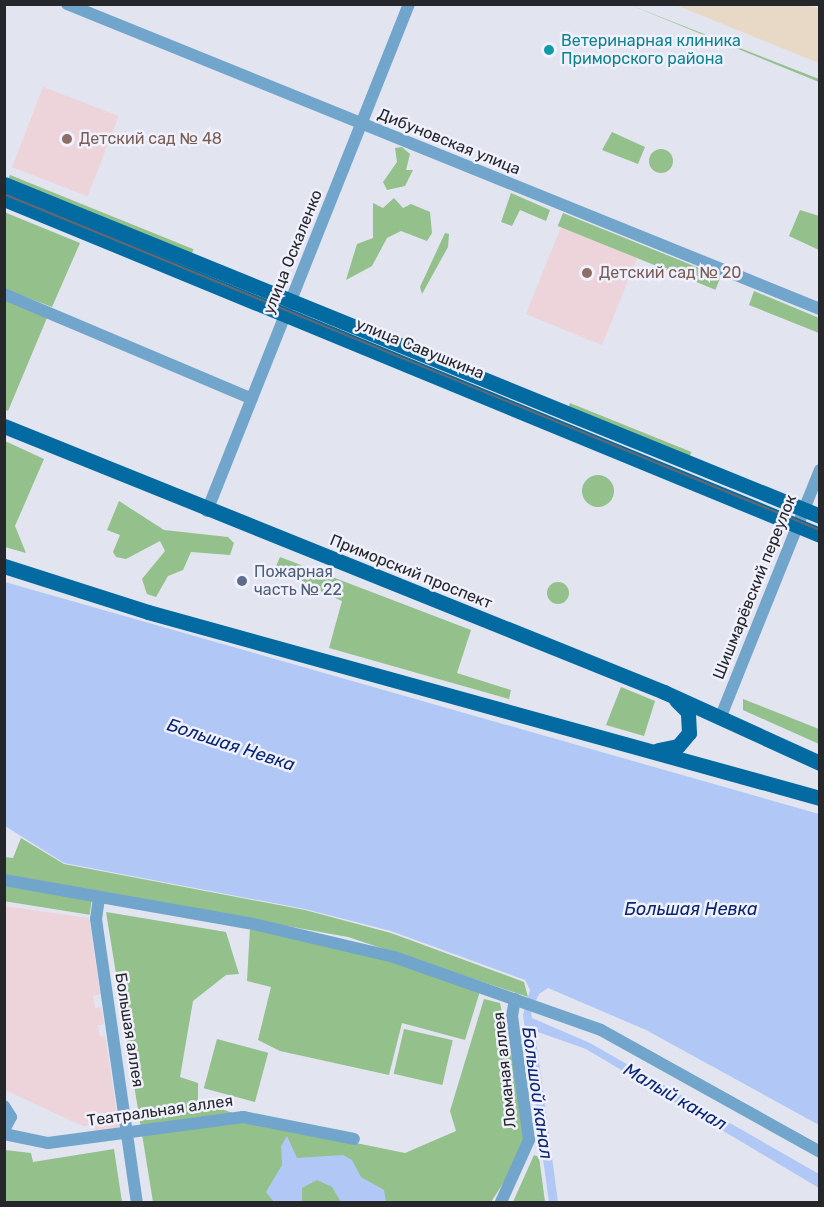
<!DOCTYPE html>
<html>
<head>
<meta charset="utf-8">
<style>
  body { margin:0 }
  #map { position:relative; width:824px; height:1207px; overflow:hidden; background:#e2e4f0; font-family:Rubik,sans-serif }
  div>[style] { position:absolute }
  .industrial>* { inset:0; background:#e7d9c6 }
  .education>* { inset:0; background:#edd3da; transform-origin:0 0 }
  .green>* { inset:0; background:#93c08b; transform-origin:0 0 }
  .round { border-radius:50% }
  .water>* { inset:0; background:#b1c8f6 }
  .minor>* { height:12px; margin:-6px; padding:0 6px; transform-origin:6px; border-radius:6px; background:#72a5cc }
  .major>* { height:15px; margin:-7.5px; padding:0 7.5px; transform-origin:7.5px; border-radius:7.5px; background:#046ba2 }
  .tram>* { height:1.5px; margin:-0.75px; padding:0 0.75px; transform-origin:0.75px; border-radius:0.75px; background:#67686f }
  .dots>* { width:16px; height:16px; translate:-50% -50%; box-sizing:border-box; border:3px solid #f0f1fd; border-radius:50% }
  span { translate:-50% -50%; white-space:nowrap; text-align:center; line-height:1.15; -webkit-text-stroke:5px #f0f1fd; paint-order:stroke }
  .culture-label { font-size:16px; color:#0d838f }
  .left { translate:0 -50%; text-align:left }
  .education-label { font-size:16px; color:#785e54 }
  .street-label { font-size:16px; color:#26272b }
  .service-label { font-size:16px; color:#4e5e75 }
  .water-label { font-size:18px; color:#072678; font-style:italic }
  .frame { position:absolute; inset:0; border:6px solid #26272b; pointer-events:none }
</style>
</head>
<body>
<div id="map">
  <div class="industrial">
    <div style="clip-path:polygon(797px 4px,819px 8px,819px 63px,678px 6px)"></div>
  </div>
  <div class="education">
    <div style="left:43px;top:87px;width:81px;height:86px;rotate:21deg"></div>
    <div style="left:566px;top:215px;width:82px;height:107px;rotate:22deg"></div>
    <div style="clip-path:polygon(4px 906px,89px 918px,100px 994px,93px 996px,95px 1008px,101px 1007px,104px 1024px,98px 1025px,100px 1037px,105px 1036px,119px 1129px,95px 1132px,94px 1125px,83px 1126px,5px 1090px)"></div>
  </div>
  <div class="green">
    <div style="clip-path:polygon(630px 5px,819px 79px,819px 82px)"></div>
    <div style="clip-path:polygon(612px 132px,645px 147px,638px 164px,602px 150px)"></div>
    <div style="clip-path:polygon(402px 147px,410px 154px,406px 170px,413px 170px,405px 186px,387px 190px,383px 182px,397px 162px,395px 148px)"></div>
    <div class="round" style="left:649px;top:149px;width:24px;height:24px"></div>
    <div style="left:10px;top:175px;width:198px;height:6px;rotate:22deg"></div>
    <div style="clip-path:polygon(511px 193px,550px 210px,546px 221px,520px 210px,512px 226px,501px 222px)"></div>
    <div style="clip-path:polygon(394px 198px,403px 208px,411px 204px,430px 212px,432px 233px,427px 241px,401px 231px,387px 238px,372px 266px,346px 280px,357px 244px,373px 238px,373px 203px,383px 208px)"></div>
    <div style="clip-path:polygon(800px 210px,819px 216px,819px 250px,789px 236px)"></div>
    <div style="clip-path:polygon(4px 212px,80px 243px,52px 307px,5px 289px)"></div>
    <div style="left:563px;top:213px;width:170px;height:14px;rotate:22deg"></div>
    <div style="clip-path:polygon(445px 233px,449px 234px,448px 247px,422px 294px,420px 287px)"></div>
    <div style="clip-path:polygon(754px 291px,819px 318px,819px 333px,749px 305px)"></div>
    <div style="clip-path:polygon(4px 297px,49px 313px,8px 411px,4px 409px)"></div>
    <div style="left:570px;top:403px;width:131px;height:8px;rotate:22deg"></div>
    <div style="clip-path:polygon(5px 441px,44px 459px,15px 526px,26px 553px,5px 547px)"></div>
    <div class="round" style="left:582px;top:475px;width:32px;height:32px"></div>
    <div style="clip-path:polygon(119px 501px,164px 530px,228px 537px,234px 543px,230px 555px,191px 552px,183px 570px,168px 576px,156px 597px,147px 594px,142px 579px,165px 551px,160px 541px,126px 559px,116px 557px,113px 552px,120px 535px,107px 530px)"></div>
    <div style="clip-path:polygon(280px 557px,471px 630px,457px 673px,511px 690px,509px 699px,329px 648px,342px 601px,281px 573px,277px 580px,271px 578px)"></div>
    <div class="round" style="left:547px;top:582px;width:22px;height:22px"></div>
    <div style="clip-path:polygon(621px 687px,655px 701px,644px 736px,606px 725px)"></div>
    <div style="clip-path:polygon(743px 699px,819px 729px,819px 744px,743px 710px)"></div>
    <div style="clip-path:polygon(21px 838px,64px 864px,305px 910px,391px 933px,524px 982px,528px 997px,348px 937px,5px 875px,5px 857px,13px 858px)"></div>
    <div style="left:4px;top:886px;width:89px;height:15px;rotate:9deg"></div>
    <div style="clip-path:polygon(106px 912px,226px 932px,239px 974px,226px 975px,193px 1001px,180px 1077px,198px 1083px,198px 1101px,268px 1125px,405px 1153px,456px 1131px,450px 1111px,484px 999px,500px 1003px,521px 1101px,525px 1149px,491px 1202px,153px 1202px)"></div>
    <div style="clip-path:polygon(250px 927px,381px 958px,480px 991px,465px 1040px,402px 1023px,389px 1075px,280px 1051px,258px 1040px,271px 987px,247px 981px)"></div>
    <div style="left:404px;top:1029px;width:50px;height:46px;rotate:13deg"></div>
    <div style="left:217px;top:1039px;width:53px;height:51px;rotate:15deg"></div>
    <div style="clip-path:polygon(114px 1149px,122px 1202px,5px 1202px,5px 1150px,31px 1153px,33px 1162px)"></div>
    <div style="clip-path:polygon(534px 1155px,539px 1157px,545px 1202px,513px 1202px)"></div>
  </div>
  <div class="water">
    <div style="clip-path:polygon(5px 582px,819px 814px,819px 1125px,646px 1030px,548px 988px,539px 994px,531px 1012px,532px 1018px,590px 1043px,819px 1174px,819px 1188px,586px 1049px,535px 1031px,558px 1202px,549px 1202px,523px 1015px,530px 990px,525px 980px,391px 931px,305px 909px,64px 863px,5px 826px)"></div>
    <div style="clip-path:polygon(287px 1136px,297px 1158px,343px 1155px,352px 1160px,361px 1177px,384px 1190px,386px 1202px,341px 1202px,332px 1187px,317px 1180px,302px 1188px,302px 1202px,274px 1202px,266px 1192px,282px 1165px,281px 1146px)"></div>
  </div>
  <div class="minor">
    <div style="left:67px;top:4px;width:812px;rotate:22.05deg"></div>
    <div style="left:4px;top:294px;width:269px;rotate:22.9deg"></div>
    <div style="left:207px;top:511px;width:546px;rotate:-68.28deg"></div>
    <div style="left:721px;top:716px;width:265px;rotate:-68.1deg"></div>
    <div style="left:4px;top:880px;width:249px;rotate:10deg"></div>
    <div style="left:249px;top:923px;width:149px;rotate:13.2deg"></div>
    <div style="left:394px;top:957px;width:219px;rotate:19.4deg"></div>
    <div style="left:601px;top:1030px;width:251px;rotate:29.1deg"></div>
    <div style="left:99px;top:898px;width:21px;rotate:98deg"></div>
    <div style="left:96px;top:919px;width:286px;rotate:81.8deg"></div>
    <div style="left:4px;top:1106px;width:13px;rotate:58deg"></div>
    <div style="left:11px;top:1117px;width:15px;rotate:118deg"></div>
    <div style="left:4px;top:1134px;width:45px;rotate:11.6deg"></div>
    <div style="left:48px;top:1143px;width:197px;rotate:-7.6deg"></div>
    <div style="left:243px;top:1117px;width:113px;rotate:11.2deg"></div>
    <div style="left:501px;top:1202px;width:68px;rotate:-65.7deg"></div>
    <div style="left:529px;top:1140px;width:125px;rotate:-97.8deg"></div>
    <div style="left:512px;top:1016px;width:17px;rotate:-80deg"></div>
  </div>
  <div class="major">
    <div style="left:4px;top:184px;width:881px;rotate:22.14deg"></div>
    <div style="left:4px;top:199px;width:882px;rotate:22.38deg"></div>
    <div style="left:4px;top:426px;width:712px;rotate:21.95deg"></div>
    <div style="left:664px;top:692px;width:171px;rotate:24.5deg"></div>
    <div style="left:4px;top:566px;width:151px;rotate:17.7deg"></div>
    <div style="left:148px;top:612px;width:697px;rotate:15.47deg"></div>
    <div style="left:658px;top:750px;width:20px;rotate:-11deg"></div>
    <div style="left:678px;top:746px;width:17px;rotate:-50deg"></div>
    <div style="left:689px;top:733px;width:21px;rotate:-93deg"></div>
    <div style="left:688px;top:712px;width:17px;rotate:-135deg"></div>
  </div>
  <div class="tram">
    <div style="left:4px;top:194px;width:882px;rotate:22.38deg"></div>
  </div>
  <div class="dots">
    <div style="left:549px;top:50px;background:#0f9aa8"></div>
    <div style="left:67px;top:139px;background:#8d6e63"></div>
    <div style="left:587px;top:273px;background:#8d6e63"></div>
    <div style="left:242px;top:581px;background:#5c6f8a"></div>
  </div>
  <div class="culture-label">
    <span class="left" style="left:561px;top:50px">Ветеринарная клиника<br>Приморского района</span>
  </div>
  <div class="education-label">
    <span class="left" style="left:79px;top:139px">Детский сад № 48</span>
    <span class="left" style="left:599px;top:273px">Детский сад № 20</span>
  </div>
  <div class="street-label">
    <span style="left:449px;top:142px;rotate:22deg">Дибуновская улица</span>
    <span style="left:293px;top:252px;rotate:-68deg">улица Оскаленко</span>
    <span style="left:420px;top:349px;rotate:22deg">улица Савушкина</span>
    <span style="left:411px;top:572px;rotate:22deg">Приморский проспект</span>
    <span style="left:755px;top:587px;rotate:-68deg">Шишмарёвский переулок</span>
    <span style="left:129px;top:1030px;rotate:81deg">Большая аллея</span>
    <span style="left:505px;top:1070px;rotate:-96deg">Ломаная аллея</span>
    <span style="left:160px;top:1111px;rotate:-8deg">Театральная аллея</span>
  </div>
  <div class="service-label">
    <span class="left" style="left:254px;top:581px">Пожарная<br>часть № 22</span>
  </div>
  <div class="water-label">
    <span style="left:231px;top:745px;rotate:18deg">Большая Невка</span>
    <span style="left:691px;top:909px">Большая Невка</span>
    <span style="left:537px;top:1093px;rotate:82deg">Большой канал</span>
    <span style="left:675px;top:1097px;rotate:30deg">Малый канал</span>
  </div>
  <div class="frame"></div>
</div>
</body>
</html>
